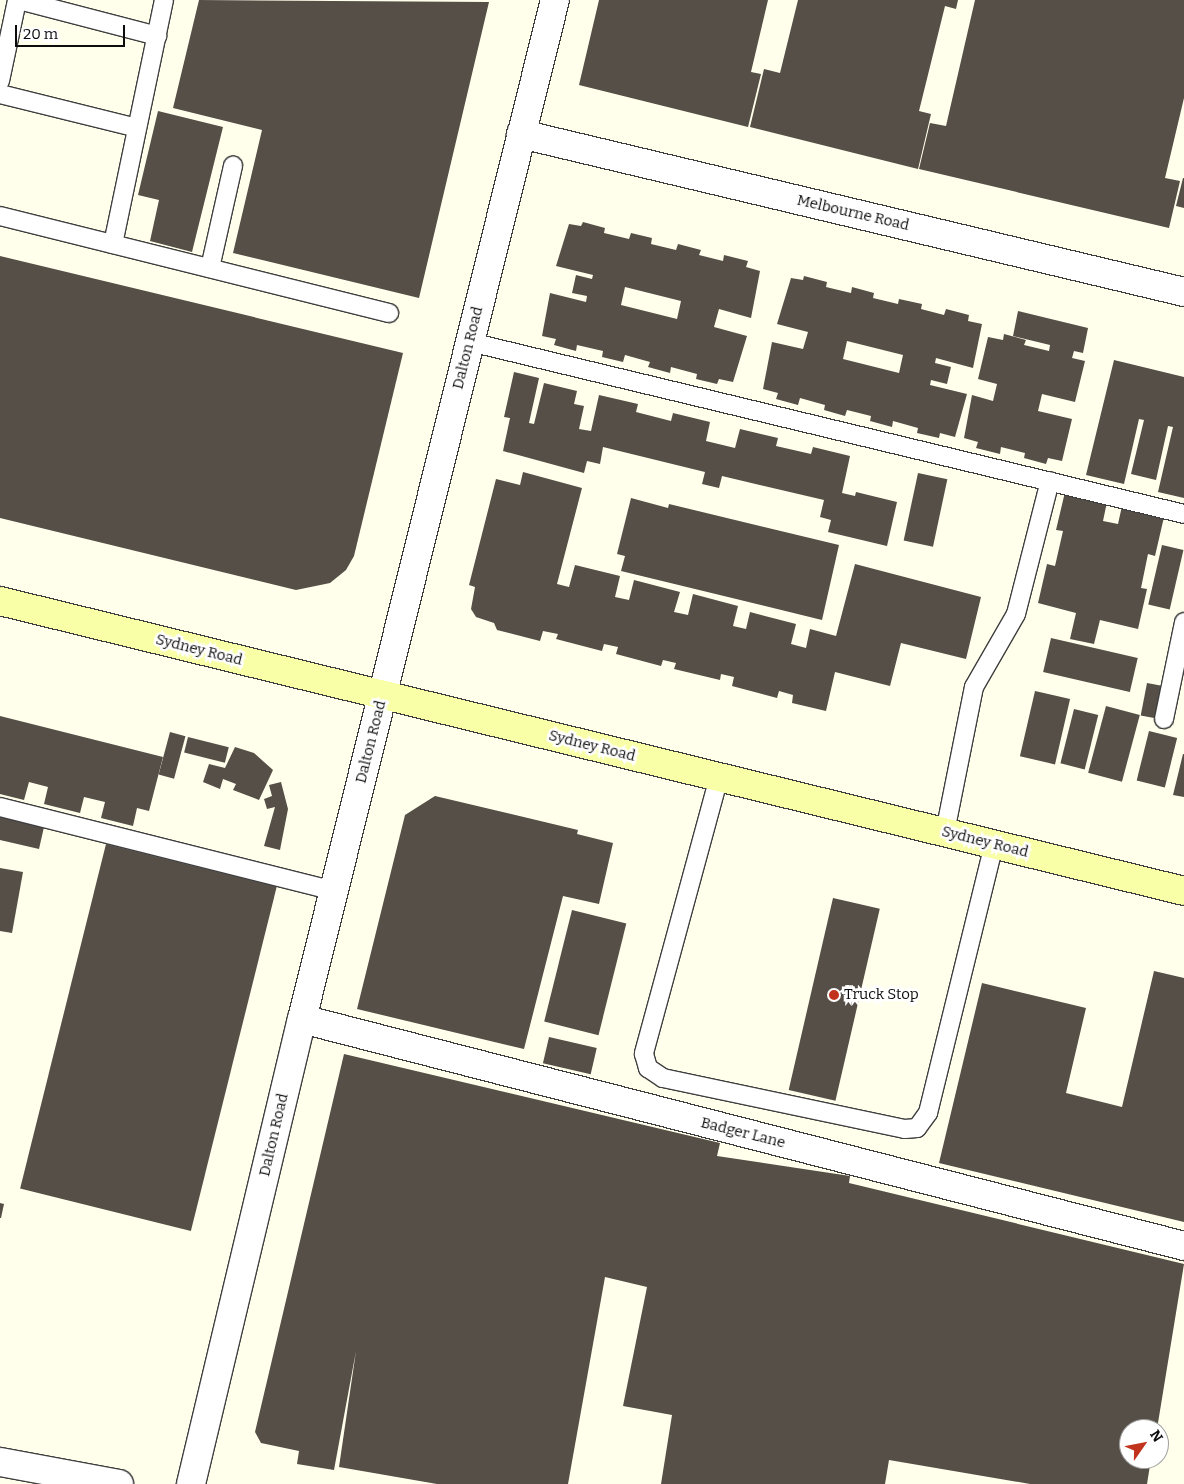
<!DOCTYPE html>
<html>
<head>
<meta charset="utf-8">
<style>
  body { margin:0 }
  #map { position:relative; width:1184px; height:1484px; overflow:hidden; background:#ffffeb; font-family:Bitter,serif }
  div>[style] { position:absolute }
  .building>* { inset:0; background:#554f48; transform-origin:0 0 }
  .roads { filter:drop-shadow(1px 0 #3f3f3f) drop-shadow(-1px 0 #3f3f3f) drop-shadow(0 1px #3f3f3f) drop-shadow(0 -1px #3f3f3f) }
  .service>* { height:18px; margin:-9px; padding:0 9px; transform-origin:9px; border-radius:9px; background:#fff }
  .minor>* { height:28px; margin:-14px; padding:0 14px; transform-origin:14px; border-radius:14px; background:#fff }
  .tertiary>* { height:28px; margin:-14px; padding:0 14px; transform-origin:14px; border-radius:14px; background:#fff }
  .secondary>* { height:28px; margin:-14px; padding:0 14px; transform-origin:14px; border-radius:14px; background:#f9ffa6 }
  .dots>* { width:14px; height:14px; translate:-50% -50%; box-sizing:border-box; border:2px solid #fff; border-radius:50% }
  span { translate:-50% -50%; white-space:nowrap; text-align:center; line-height:1.15; -webkit-text-stroke:5px #fff; paint-order:stroke }
  .street-label { font-size:15px; color:#0c0c0c }
  .poi-label { font-size:15px; color:#0c0c0c }
  .left { translate:0 -50%; text-align:left }
  .north { position:absolute; left:1119px; top:1419px; width:50px; height:50px; box-sizing:border-box; background:#fff; border:1px solid #9e9e9e; border-radius:50%; rotate:57deg; font-size:14px; font-weight:700; line-height:20px; text-align:center; color:#0c0c0c }
  .north::after { content:''; display:block; margin:auto; width:18px; height:22px; background:#c2331e; clip-path:polygon(50% 0,100% 100%,50% 72%,0 100%) }
  .scale { position:absolute; left:15px; top:25px; width:110px; height:22px; box-sizing:border-box; border:2px solid #0c0c0c; border-top:0; padding-left:6px; font-size:15px; line-height:18px; white-space:nowrap; color:#0c0c0c; -webkit-text-stroke:4px #fff; paint-order:stroke }
</style>
</head>
<body>
<div id="map">
  <div class="building">
    <div style="clip-path:polygon(199px 0,489px 2px,419px 298px,233px 253px,262px 130px,173px 108px)"></div>
    <div style="clip-path:polygon(599px 0,768px 0,751px 72px,761px 74px,748px 127px,579px 85px)"></div>
    <div style="clip-path:polygon(798px 0,958px 0,956px 9px,945px 6px,919px 111px,931px 114px,918px 169px,750px 127px,764px 69px,780px 73px)"></div>
    <div style="clip-path:polygon(975px 0,1184px 0,1184px 98px,1165px 178px,1180px 181px,1169px 228px,919px 169px,930px 123px,946px 126px)"></div>
    <div style="clip-path:polygon(158px 111px,223px 127px,192px 252px,150px 241px,159px 200px,138px 195px)"></div>
    <div style="clip-path:polygon(1183px 178px,1184px 178px,1184px 208px,1176px 206px)"></div>
    <div style="clip-path:polygon(evenodd,583px 222px,605px 228px,604px 233px,629px 239px,631px 233px,652px 238px,651px 244px,676px 250px,678px 244px,701px 250px,699px 255px,723px 261px,724px 255px,748px 261px,746px 267px,760px 271px,751px 318px,719px 309px,714px 327px,747px 336px,733px 382px,719px 379px,717px 384px,696px 379px,697px 374px,671px 367px,670px 373px,648px 367px,650px 362px,625px 355px,623px 362px,602px 357px,603px 351px,577px 345px,576px 351px,554px 345px,556px 339px,542px 336px,550px 293px,586px 302px,587px 296px,572px 293px,576px 275px,592px 279px,593px 275px,556px 266px,569px 224px,581px 226px,583px 222px,625px 287px,681px 301px,677px 319px,621px 305px,625px 287px)"></div>
    <div style="clip-path:polygon(0 256px,403px 353px,354px 556px,346px 570px,330px 583px,296px 590px,0 518px)"></div>
    <div style="clip-path:polygon(evenodd,804px 276px,827px 282px,826px 287px,851px 293px,852px 287px,874px 293px,873px 298px,898px 304px,899px 299px,922px 304px,921px 309px,944px 315px,946px 309px,969px 315px,968px 321px,982px 324px,973px 368px,936px 358px,935px 363px,951px 367px,947px 384px,931px 380px,930px 385px,967px 394px,955px 437px,940px 433px,939px 438px,917px 433px,918px 428px,893px 421px,892px 427px,870px 421px,871px 416px,847px 410px,845px 416px,824px 410px,825px 405px,800px 398px,798px 405px,776px 399px,778px 393px,763px 389px,772px 342px,803px 349px,808px 332px,777px 324px,791px 278px,803px 280px,804px 276px,847px 341px,903px 355px,899px 373px,843px 359px,847px 341px)"></div>
    <div style="clip-path:polygon(1018px 311px,1088px 328px,1083px 353px,1074px 351px,1072px 358px,1085px 361px,1075px 402px,1042px 394px,1038px 411px,1072px 419px,1062px 461px,1048px 458px,1046px 464px,1024px 458px,1025px 453px,1001px 447px,1000px 454px,976px 448px,978px 442px,964px 438px,972px 395px,993px 401px,997px 384px,978px 379px,988px 337px,1003px 340px,1004px 334px,1026px 340px,1024px 345px,1049px 351px,1050px 345px,1013px 336px)"></div>
    <div style="clip-path:polygon(1114px 360px,1184px 377px,1184px 498px,1158px 492px,1173px 427px,1168px 426px,1156px 480px,1131px 474px,1144px 420px,1139px 419px,1124px 484px,1086px 475px)"></div>
    <div style="clip-path:polygon(514px 372px,539px 378px,529px 423px,534px 424px,544px 383px,577px 391px,574px 404px,584px 406px,579px 429px,591px 431px,599px 395px,638px 404px,636px 412px,671px 421px,673px 413px,710px 422px,706px 441px,735px 448px,740px 429px,778px 438px,776px 446px,811px 454px,813px 447px,850px 456px,842px 493px,855px 496px,856px 492px,897px 502px,887px 546px,828px 532px,831px 520px,820px 517px,824px 500px,722px 476px,719px 488px,702px 484px,705px 472px,603px 447px,600px 464px,587px 461px,584px 473px,503px 451px,510px 418px,504px 417px)"></div>
    <div style="clip-path:polygon(523px 472px,582px 488px,557px 584px,569px 587px,575px 565px,620px 576px,615px 597px,629px 600px,634px 580px,680px 592px,674px 612px,688px 615px,693px 594px,738px 606px,733px 626px,746px 629px,750px 612px,796px 624px,791px 644px,806px 648px,810px 629px,836px 636px,855px 564px,981px 597px,966px 659px,901px 643px,890px 686px,835px 672px,826px 711px,792px 703px,793px 695px,779px 691px,777px 698px,732px 686px,734px 677px,721px 674px,720px 680px,674px 669px,676px 663px,663px 660px,661px 666px,616px 654px,618px 647px,604px 644px,602px 651px,556px 639px,558px 634px,543px 631px,540px 641px,497px 630px,494px 623px,476px 617px,471px 609px,475px 587px,469px 585px,496px 479px,520px 485px)"></div>
    <div style="left:918px;top:473px;width:30px;height:69px;rotate:12deg"></div>
    <div style="clip-path:polygon(1065px 492px,1107px 502px,1103px 521px,1118px 524px,1122px 506px,1164px 517px,1155px 556px,1148px 554px,1141px 588px,1147px 589px,1138px 629px,1100px 620px,1094px 644px,1070px 639px,1076px 613px,1038px 603px,1047px 564px,1055px 566px,1063px 531px,1056px 530px)"></div>
    <div style="clip-path:polygon(631px 498px,668px 508px,669px 504px,839px 545px,822px 620px,621px 571px,625px 556px,617px 554px)"></div>
    <div style="left:1162px;top:545px;width:22px;height:61px;rotate:13deg"></div>
    <div style="left:1051px;top:638px;width:89px;height:35px;rotate:13deg"></div>
    <div style="left:1147px;top:683px;width:15px;height:33px;rotate:11deg"></div>
    <div style="left:1035px;top:691px;width:36px;height:67px;rotate:13deg"></div>
    <div style="left:1106px;top:706px;width:35px;height:69px;rotate:15deg"></div>
    <div style="left:1074px;top:709px;width:25px;height:56px;rotate:14deg"></div>
    <div style="clip-path:polygon(0 716px,163px 757px,149px 811px,137px 808px,133px 826px,101px 818px,105px 802px,84px 797px,80px 813px,44px 804px,48px 787px,29px 782px,24px 800px,0 794px)"></div>
    <div style="left:1149px;top:731px;width:29px;height:51px;rotate:14deg"></div>
    <div style="left:170px;top:732px;width:16px;height:44px;rotate:15deg"></div>
    <div style="left:188px;top:737px;width:42px;height:16px;rotate:14deg"></div>
    <div style="clip-path:polygon(235px 747px,254px 753px,273px 770px,259px 800px,233px 790px,236px 784px,223px 779px,220px 789px,203px 782px,209px 764px,225px 768px)"></div>
    <div style="clip-path:polygon(1183px 754px,1184px 754px,1184px 797px,1173px 795px)"></div>
    <div style="clip-path:polygon(281px 782px,288px 809px,280px 850px,264px 846px,275px 807px,267px 809px,264px 799px,272px 796px,269px 785px)"></div>
    <div style="clip-path:polygon(435px 796px,578px 830px,577px 834px,613px 843px,599px 904px,563px 896px,524px 1049px,357px 1009px,405px 815px)"></div>
    <div style="clip-path:polygon(0 816px,44px 827px,39px 849px,0 840px)"></div>
    <div style="left:106px;top:844px;width:176px;height:355px;rotate:14deg"></div>
    <div style="clip-path:polygon(0 868px,23px 872px,12px 933px,0 931px)"></div>
    <div style="left:833px;top:898px;width:48px;height:197px;rotate:13deg"></div>
    <div style="left:572px;top:910px;width:56px;height:115px;rotate:14deg"></div>
    <div style="clip-path:polygon(1154px 971px,1184px 978px,1184px 1222px,939px 1163px,982px 983px,1086px 1008px,1066px 1093px,1122px 1107px)"></div>
    <div style="left:549px;top:1037px;width:49px;height:27px;rotate:13deg"></div>
    <div style="clip-path:polygon(344px 1054px,720px 1143px,717px 1156px,850px 1176px,849px 1183px,1184px 1264px,1157px 1429px,1129px 1429px,1129px 1459px,1151px 1459px,1147px 1484px,1030px 1484px,889px 1460px,885px 1484px,661px 1484px,672px 1415px,623px 1406px,647px 1287px,605px 1277px,568px 1484px,437px 1484px,339px 1467px,356px 1351px,334px 1470px,297px 1464px,299px 1451px,261px 1443px,255px 1432px)"></div>
    <div style="clip-path:polygon(0 1203px,4px 1204px,1px 1218px,0 1218px)"></div>
  </div>
  <div class="roads">
    <div class="service">
      <div style="left:19px;top:0;width:143px;rotate:14.6deg"></div>
      <div style="left:0;top:81px;width:83px;rotate:-78.1deg"></div>
      <div style="left:0;top:94px;width:141px;rotate:13.9deg"></div>
      <div style="left:0;top:216px;width:401px;rotate:14deg"></div>
      <div style="left:113px;top:244px;width:249px;rotate:-78.2deg"></div>
      <div style="left:210px;top:268px;width:105px;rotate:-77.3deg"></div>
      <div style="left:470px;top:342px;width:734px;rotate:13.54deg"></div>
      <div style="left:1164px;top:719px;width:99px;rotate:-78.3deg"></div>
      <div style="left:719px;top:777px;width:287px;rotate:105.2deg"></div>
      <div style="left:644px;top:1054px;width:15px;rotate:74deg"></div>
      <div style="left:648px;top:1068px;width:18px;rotate:34deg"></div>
      <div style="left:663px;top:1078px;width:247px;rotate:11.9deg"></div>
      <div style="left:905px;top:1129px;width:12px;rotate:-5deg"></div>
      <div style="left:917px;top:1128px;width:19px;rotate:-54deg"></div>
      <div style="left:928px;top:1113px;width:277px;rotate:-76.2deg"></div>
      <div style="left:0;top:807px;width:344px;rotate:14.1deg"></div>
      <div style="left:945px;top:832px;width:148px;rotate:-78.7deg"></div>
      <div style="left:974px;top:687px;width:84px;rotate:-60.1deg"></div>
      <div style="left:1016px;top:614px;width:137px;rotate:-75.7deg"></div>
    </div>
    <div class="minor">
      <div style="left:521px;top:134px;width:682px;rotate:13.4deg"></div>
      <div style="left:302px;top:1019px;width:911px;rotate:14.43deg"></div>
      <div style="left:191px;top:1484px;width:478px;rotate:-76.6deg"></div>
      <div style="left:302px;top:1019px;width:1050px;rotate:-76.06deg"></div>
    </div>
    <div class="tertiary">
      <div style="left:0;top:1462px;width:121px;rotate:10.5deg"></div>
    </div>
    <div class="secondary">
      <div style="left:0;top:601px;width:1219px;rotate:13.76deg"></div>
    </div>
  </div>
  <div class="dots">
    <div style="left:834px;top:995px;background:#c2331e"></div>
  </div>
  <div class="street-label">
    <span style="left:853px;top:213px;rotate:13deg">Melbourne Road</span>
    <span style="left:468px;top:348px;rotate:-76deg">Dalton Road</span>
    <span style="left:199px;top:650px;rotate:14deg">Sydney Road</span>
    <span style="left:371px;top:742px;rotate:-76deg">Dalton Road</span>
    <span style="left:592px;top:746px;rotate:14deg">Sydney Road</span>
    <span style="left:985px;top:842px;rotate:14deg">Sydney Road</span>
    <span style="left:743px;top:1133px;rotate:14deg">Badger Lane</span>
    <span style="left:274px;top:1135px;rotate:-77deg">Dalton Road</span>
  </div>
  <div class="poi-label">
    <span class="left" style="left:844px;top:995px">Truck Stop</span>
  </div>
  <div class="north">N</div>
  <div class="scale">20 m</div>
</div>
</body>
</html>
